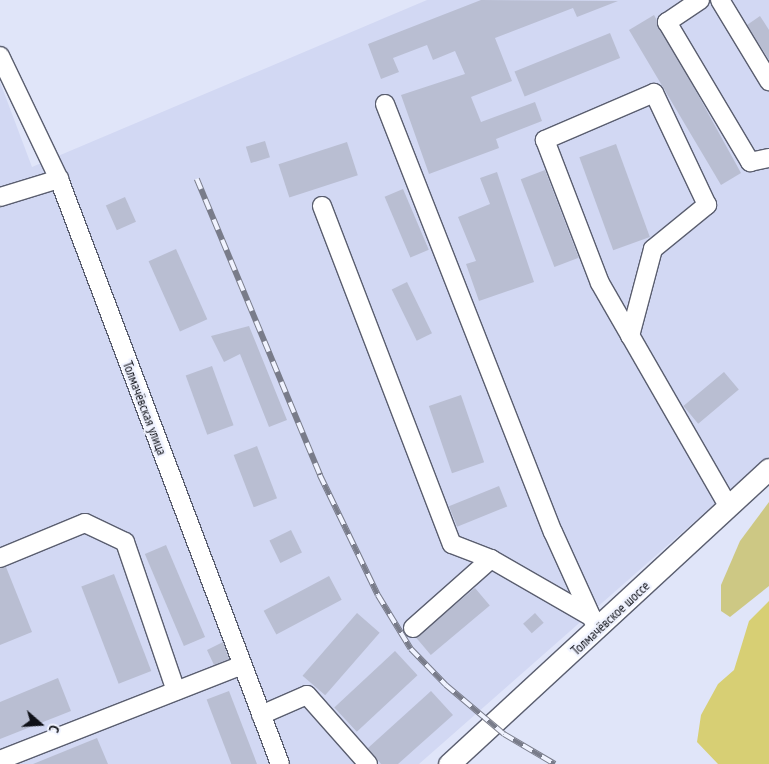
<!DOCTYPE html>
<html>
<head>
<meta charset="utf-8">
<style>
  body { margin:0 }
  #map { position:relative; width:769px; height:764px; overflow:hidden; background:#e0e5f9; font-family:"PT Sans Narrow",sans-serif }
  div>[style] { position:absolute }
  .built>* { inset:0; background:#d2d8f3 }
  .green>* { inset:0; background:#cdc884 }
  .water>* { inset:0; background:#d7cf74 }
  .building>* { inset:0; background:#b9bed2; transform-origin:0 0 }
  .roads { filter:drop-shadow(1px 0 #5a5e6f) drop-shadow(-1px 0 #5a5e6f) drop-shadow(0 1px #5a5e6f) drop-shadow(0 -1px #5a5e6f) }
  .minor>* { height:18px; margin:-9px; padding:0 9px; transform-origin:9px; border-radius:9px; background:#fff }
  .major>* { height:21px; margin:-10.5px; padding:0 10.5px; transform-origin:10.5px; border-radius:10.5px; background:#fff }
  .rail>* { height:5.5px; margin-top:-2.75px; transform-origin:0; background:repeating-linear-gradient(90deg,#f0f3ff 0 11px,#797c8a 0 22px); box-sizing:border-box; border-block:1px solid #797c8a }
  span { translate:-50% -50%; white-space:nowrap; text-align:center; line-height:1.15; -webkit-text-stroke:4.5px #f0f3ff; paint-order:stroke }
  .street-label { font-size:14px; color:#0f1118 }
  .north { position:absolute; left:15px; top:699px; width:50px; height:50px; -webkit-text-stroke:4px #f0f3ff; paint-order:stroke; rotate:109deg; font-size:14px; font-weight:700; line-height:20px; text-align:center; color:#0f1118 }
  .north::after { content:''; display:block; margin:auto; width:18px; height:22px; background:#0f1118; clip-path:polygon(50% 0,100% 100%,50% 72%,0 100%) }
</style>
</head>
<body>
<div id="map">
  <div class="built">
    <div style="clip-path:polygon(427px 0,769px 0,769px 456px,419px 764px,0 764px,0 82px,32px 167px)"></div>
  </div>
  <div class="green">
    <div style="clip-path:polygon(769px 502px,769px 586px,730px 617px,721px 611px,721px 585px,740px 541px)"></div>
  </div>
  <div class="water">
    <div style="clip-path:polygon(769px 601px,769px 764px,718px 764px,697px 742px,701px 715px,718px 684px,734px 670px,749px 621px)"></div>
  </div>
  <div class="building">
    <div style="clip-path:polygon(481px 0,618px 1px,577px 17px,573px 8px,495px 38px,512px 81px,471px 97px,481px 122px,535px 102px,542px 121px,496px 139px,499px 148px,429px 174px,401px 95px,465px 74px,455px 51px,433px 60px,427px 45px,393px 58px,399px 72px,381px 79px,368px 44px)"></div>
    <div style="clip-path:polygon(654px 15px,741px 173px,721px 185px,629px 30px)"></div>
    <div style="clip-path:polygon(760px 16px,769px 30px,769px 60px,747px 25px)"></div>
    <div style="left:610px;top:33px;width:27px;height:103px;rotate:68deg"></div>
    <div style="left:265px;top:141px;width:17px;height:20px;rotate:73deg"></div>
    <div style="left:347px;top:142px;width:35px;height:72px;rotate:72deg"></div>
    <div style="left:616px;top:144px;width:99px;height:39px;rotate:70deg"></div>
    <div style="left:545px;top:170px;width:94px;height:26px;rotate:69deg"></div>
    <div style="clip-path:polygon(497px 172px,534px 282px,479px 301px,466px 264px,476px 261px,458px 217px,490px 204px,480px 178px)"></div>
    <div style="left:403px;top:189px;width:66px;height:20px;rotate:67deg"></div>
    <div style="left:125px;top:197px;width:27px;height:21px;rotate:66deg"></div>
    <div style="left:176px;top:249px;width:77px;height:30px;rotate:66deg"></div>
    <div style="left:407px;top:282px;width:57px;height:17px;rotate:64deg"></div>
    <div style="clip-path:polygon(249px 326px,287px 420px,269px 427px,240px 354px,224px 362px,211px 336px)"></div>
    <div style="left:212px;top:366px;width:63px;height:28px;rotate:70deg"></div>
    <div style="left:724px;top:372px;width:23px;height:53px;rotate:50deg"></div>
    <div style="left:461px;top:395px;width:71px;height:34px;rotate:71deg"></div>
    <div style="left:257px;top:446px;width:56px;height:25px;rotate:69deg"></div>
    <div style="left:499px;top:486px;width:22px;height:54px;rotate:68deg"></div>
    <div style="left:291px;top:530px;width:25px;height:24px;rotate:64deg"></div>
    <div style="left:166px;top:545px;width:100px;height:23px;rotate:67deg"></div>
    <div style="clip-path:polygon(6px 567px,32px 632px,0 645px,0 568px)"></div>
    <div style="left:114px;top:574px;width:104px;height:35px;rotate:69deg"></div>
    <div style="left:329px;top:576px;width:27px;height:74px;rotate:62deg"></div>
    <div style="left:475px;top:588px;width:23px;height:77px;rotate:50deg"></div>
    <div style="left:357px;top:613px;width:30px;height:83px;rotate:41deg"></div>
    <div style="left:535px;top:613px;width:13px;height:16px;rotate:48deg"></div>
    <div style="clip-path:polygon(223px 642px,229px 659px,214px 665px,207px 650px)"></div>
    <div style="left:395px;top:651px;width:33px;height:83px;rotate:47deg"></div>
    <div style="clip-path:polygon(58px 678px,71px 711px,0 739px,0 702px)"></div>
    <div style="left:229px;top:691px;width:78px;height:24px;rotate:69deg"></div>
    <div style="clip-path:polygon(431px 691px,453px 715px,398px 764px,381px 764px,368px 748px)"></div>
    <div style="clip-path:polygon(97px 738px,108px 764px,33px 764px)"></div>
  </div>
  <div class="roads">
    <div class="minor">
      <div style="left:700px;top:0;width:40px;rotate:146deg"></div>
      <div style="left:667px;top:22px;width:163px;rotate:59.3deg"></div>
      <div style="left:750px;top:162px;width:19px;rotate:-12deg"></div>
      <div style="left:720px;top:0;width:95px;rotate:58.8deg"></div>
      <div style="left:0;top:56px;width:136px;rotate:64.4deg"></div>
      <div style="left:59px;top:179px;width:625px;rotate:69.3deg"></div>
      <div style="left:385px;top:104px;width:460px;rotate:68.6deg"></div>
      <div style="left:553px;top:532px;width:107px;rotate:65.6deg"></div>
      <div style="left:0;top:197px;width:62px;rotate:-17deg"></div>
      <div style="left:322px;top:206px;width:362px;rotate:69deg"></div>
      <div style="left:452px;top:544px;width:42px;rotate:21deg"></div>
      <div style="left:491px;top:559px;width:116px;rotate:29.9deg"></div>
      <div style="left:630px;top:336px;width:90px;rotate:-75.2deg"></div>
      <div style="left:653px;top:249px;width:70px;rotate:-39.2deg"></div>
      <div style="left:707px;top:205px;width:124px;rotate:-115.3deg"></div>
      <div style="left:654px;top:93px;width:119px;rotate:156.7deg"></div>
      <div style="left:545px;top:140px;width:153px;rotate:69deg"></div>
      <div style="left:600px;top:283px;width:258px;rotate:60.1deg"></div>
      <div style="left:0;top:558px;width:92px;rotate:-22.4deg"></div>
      <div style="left:85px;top:523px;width:44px;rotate:25.4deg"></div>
      <div style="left:125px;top:542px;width:157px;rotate:71.1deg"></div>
      <div style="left:413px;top:628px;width:104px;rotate:-41.5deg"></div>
      <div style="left:261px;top:715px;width:50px;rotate:-23.5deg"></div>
      <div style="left:307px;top:695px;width:92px;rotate:48.5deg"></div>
      <div style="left:0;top:760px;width:260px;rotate:-21.4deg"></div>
    </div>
    <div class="major">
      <div style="left:449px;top:764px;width:435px;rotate:-42.7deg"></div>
    </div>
  </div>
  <div class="rail">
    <div style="left:197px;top:179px;width:321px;rotate:67.4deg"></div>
    <div style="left:320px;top:475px;width:133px;rotate:64.2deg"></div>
    <div style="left:378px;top:595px;width:63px;rotate:58.6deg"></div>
    <div style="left:411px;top:649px;width:50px;rotate:45.8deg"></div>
    <div style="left:446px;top:685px;width:76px;rotate:40.2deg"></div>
    <div style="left:504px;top:734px;width:59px;rotate:30.5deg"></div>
  </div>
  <div class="street-label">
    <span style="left:145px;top:408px;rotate:69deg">Толмачёвская улица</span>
    <span style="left:610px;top:618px;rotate:-43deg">Толмачёвское шоссе</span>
  </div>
  <div class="north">С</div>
</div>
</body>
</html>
